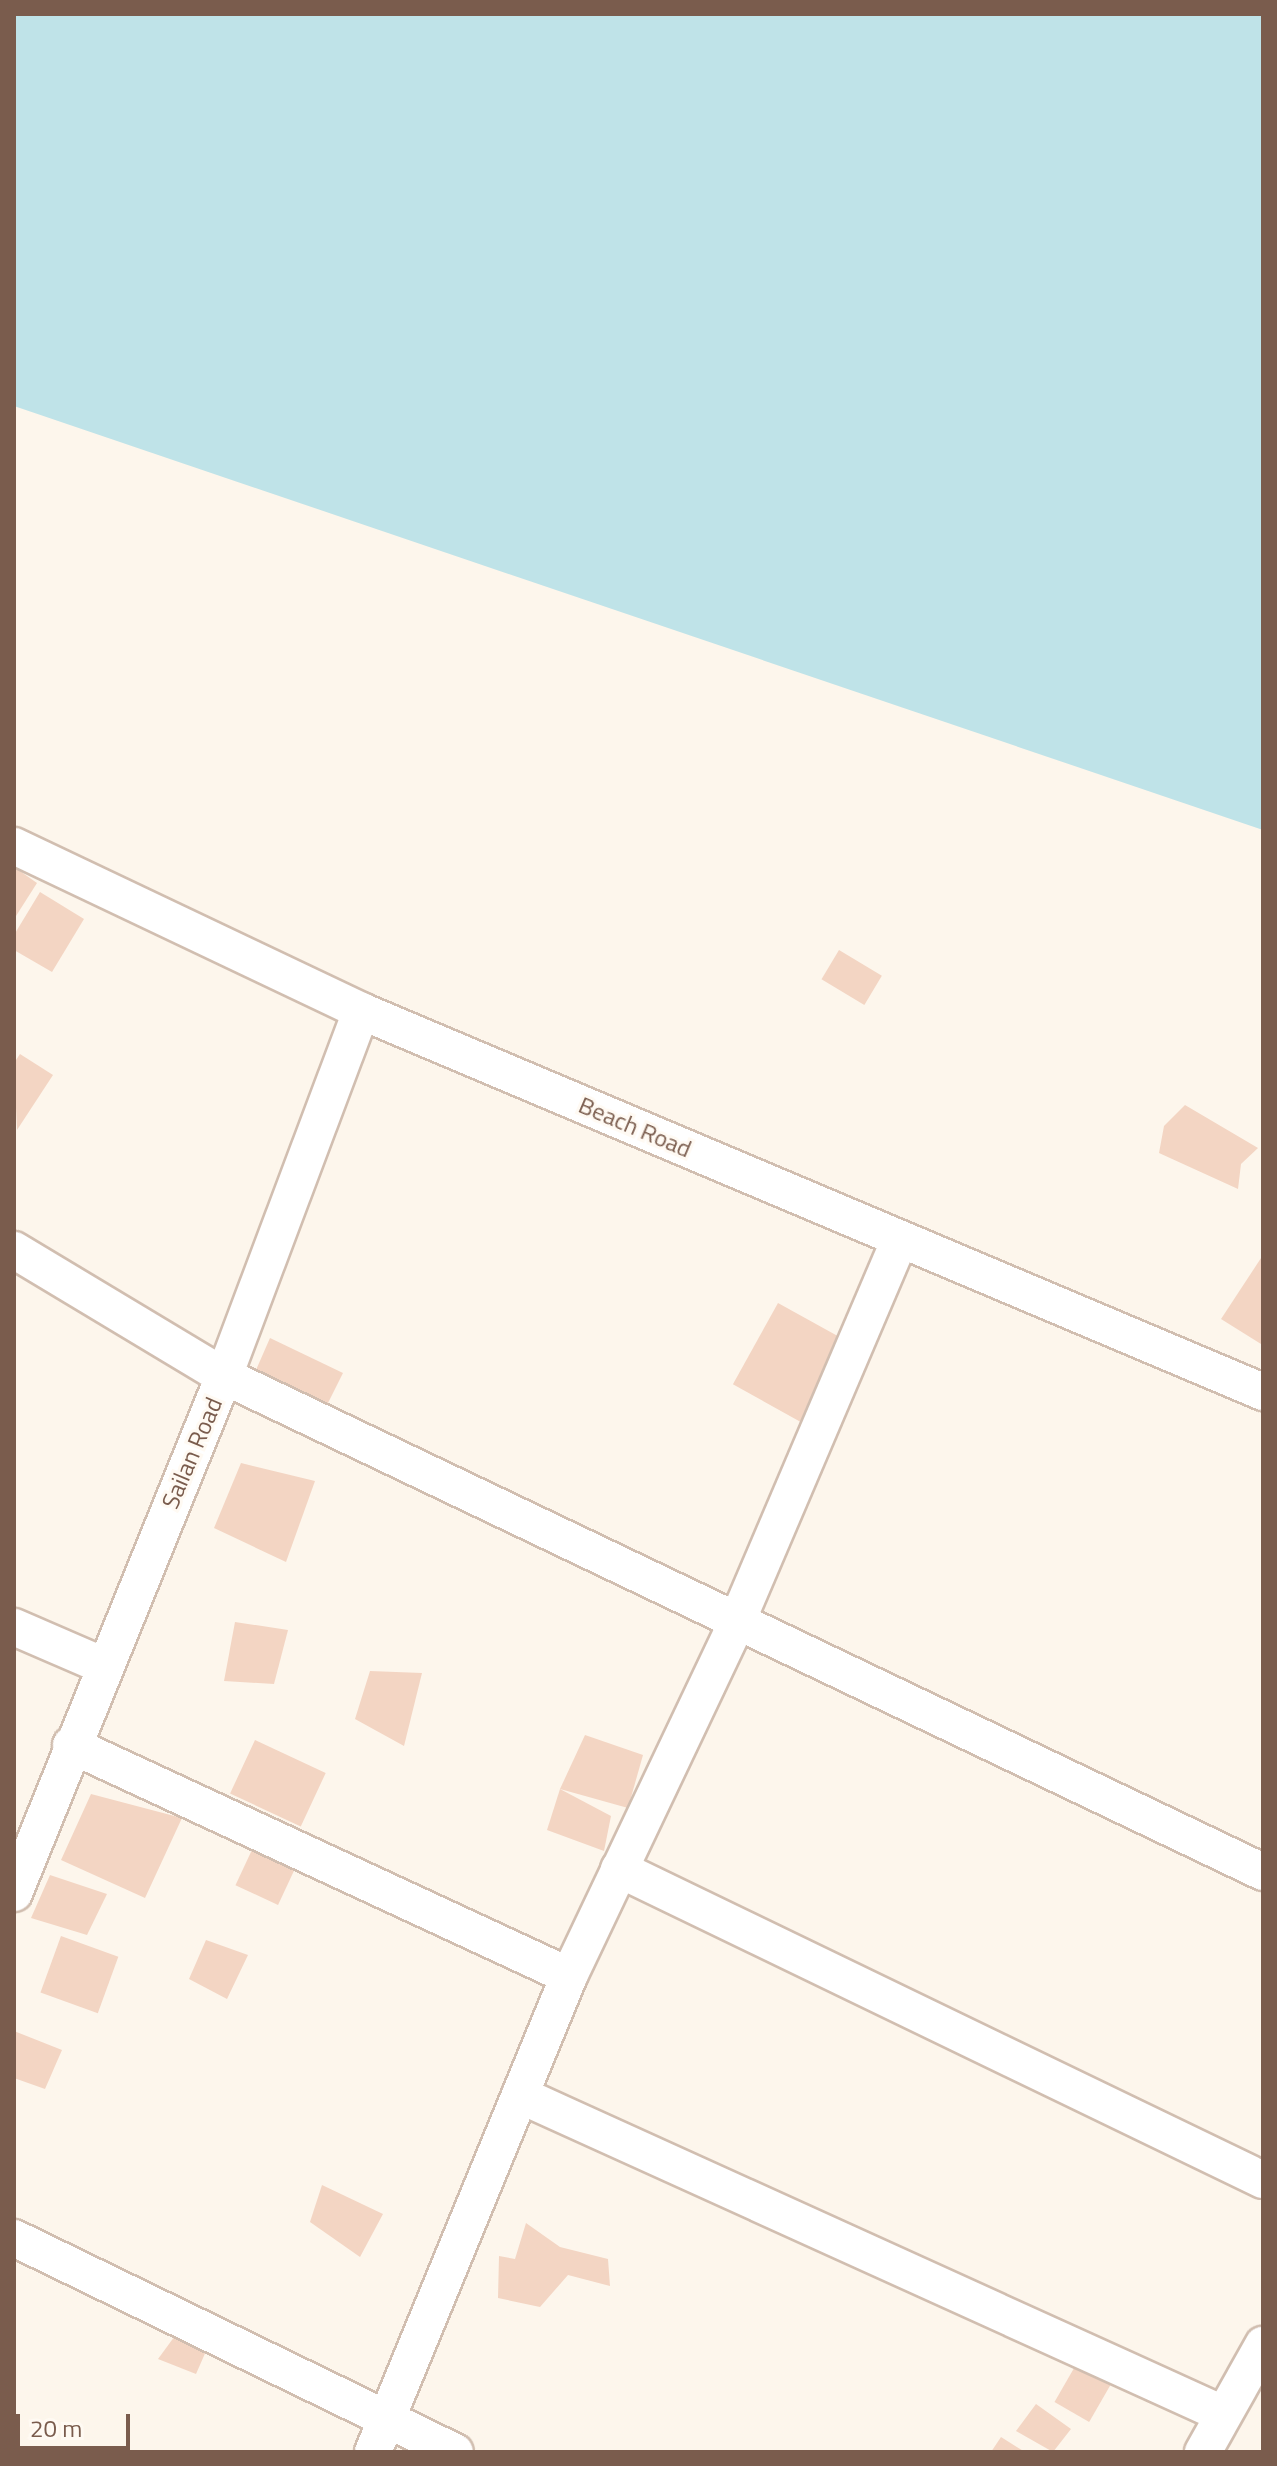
<!DOCTYPE html>
<html>
<head>
<meta charset="utf-8">
<style>
  body { margin:0 }
  #map { position:relative; width:1277px; height:2466px; overflow:hidden; background:#fdf6ec; font-family:"Titillium Web",sans-serif }
  div>[style] { position:absolute }
  .water>* { inset:0; background:#bfe3e8 }
  .building>* { inset:0; background:#f3d5c3; transform-origin:0 0 }
  .roads { filter:drop-shadow(2px 0 #d1beb0) drop-shadow(-2px 0 #d1beb0) drop-shadow(0 2px #d1beb0) drop-shadow(0 -2px #d1beb0) }
  .minor>* { height:36px; margin:-18px; padding:0 18px; transform-origin:18px; border-radius:18px; background:#fff }
  span { translate:-50% -50%; white-space:nowrap; text-align:center; line-height:1.15; -webkit-text-stroke:6px #fffaf3; paint-order:stroke }
  .street-label { font-size:24px; color:#7a5c4d }
  .frame { position:absolute; inset:0; border:16px solid #7a5c4d; pointer-events:none }
  .scale { position:absolute; left:16px; top:2414px; width:114px; height:36px; box-sizing:border-box; border:4px solid #7a5c4d; border-top:0; padding-left:10px; font-size:24px; line-height:28px; white-space:nowrap; color:#7a5c4d; -webkit-text-stroke:6px #fffaf3; paint-order:stroke }
</style>
</head>
<body>
<div id="map">
  <div class="water">
    <div style="clip-path:polygon(14px 14px,1263px 14px,1263px 830px,14px 406px)"></div>
  </div>
  <div class="building">
    <div style="clip-path:polygon(17px 869px,37px 883px,16px 916px,14px 874px)"></div>
    <div style="clip-path:polygon(40px 892px,84px 919px,52px 972px,14px 950px,14px 935px)"></div>
    <div style="left:839px;top:950px;width:50px;height:34px;rotate:31deg"></div>
    <div style="clip-path:polygon(20px 1054px,53px 1075px,17px 1130px,14px 1063px)"></div>
    <div style="clip-path:polygon(1185px 1105px,1258px 1148px,1241px 1164px,1238px 1189px,1159px 1153px,1164px 1126px)"></div>
    <div style="clip-path:polygon(1263px 1255px,1263px 1341px,1261px 1344px,1221px 1319px)"></div>
    <div style="left:778px;top:1303px;width:77px;height:93px;rotate:29deg"></div>
    <div style="clip-path:polygon(270px 1338px,343px 1373px,325px 1409px,256px 1370px)"></div>
    <div style="clip-path:polygon(241px 1463px,315px 1481px,286px 1562px,214px 1528px)"></div>
    <div style="clip-path:polygon(235px 1622px,288px 1630px,274px 1684px,224px 1681px)"></div>
    <div style="clip-path:polygon(370px 1671px,422px 1673px,404px 1746px,355px 1719px)"></div>
    <div style="clip-path:polygon(585px 1735px,643px 1755px,628px 1808px,560px 1789px)"></div>
    <div style="left:255px;top:1740px;width:78px;height:59px;rotate:25deg"></div>
    <div style="clip-path:polygon(560px 1789px,611px 1816px,604px 1851px,547px 1830px)"></div>
    <div style="clip-path:polygon(91px 1794px,182px 1818px,145px 1898px,61px 1860px)"></div>
    <div style="left:257px;top:1839px;width:47px;height:51px;rotate:25deg"></div>
    <div style="clip-path:polygon(50px 1875px,107px 1894px,87px 1935px,31px 1918px)"></div>
    <div style="left:61px;top:1936px;width:61px;height:60px;rotate:20deg"></div>
    <div style="clip-path:polygon(206px 1940px,248px 1955px,227px 1999px,189px 1979px)"></div>
    <div style="clip-path:polygon(14px 2031px,62px 2050px,45px 2089px,14px 2078px)"></div>
    <div style="clip-path:polygon(322px 2185px,383px 2214px,360px 2257px,310px 2222px)"></div>
    <div style="clip-path:polygon(526px 2223px,560px 2247px,608px 2259px,610px 2286px,568px 2275px,540px 2307px,498px 2298px,499px 2256px,515px 2259px)"></div>
    <div style="clip-path:polygon(180px 2329px,210px 2342px,196px 2374px,158px 2359px)"></div>
    <div style="left:1081px;top:2356px;width:40px;height:53px;rotate:30deg"></div>
    <div style="clip-path:polygon(1036px 2404px,1071px 2429px,1053px 2452px,1016px 2431px)"></div>
    <div style="clip-path:polygon(1001px 2437px,1025px 2452px,991px 2452px)"></div>
  </div>
  <div class="roads">
    <div class="minor">
      <div style="left:14px;top:846px;width:384px;rotate:25.4deg"></div>
      <div style="left:361px;top:1011px;width:979px;rotate:22.9deg"></div>
      <div style="left:14px;top:1250px;width:245px;rotate:31deg"></div>
      <div style="left:224px;top:1376px;width:1151px;rotate:25.52deg"></div>
      <div style="left:14px;top:1627px;width:96px;rotate:23.4deg"></div>
      <div style="left:71px;top:1745px;width:549px;rotate:24.88deg"></div>
      <div style="left:619px;top:1869px;width:715px;rotate:25.78deg"></div>
      <div style="left:14px;top:1893px;width:558px;rotate:-67.89deg"></div>
      <div style="left:224px;top:1376px;width:390px;rotate:-69.4deg"></div>
      <div style="left:520px;top:2095px;width:772px;rotate:24.41deg"></div>
      <div style="left:14px;top:2238px;width:490px;rotate:25.9deg"></div>
      <div style="left:373px;top:2452px;width:515px;rotate:-67.62deg"></div>
      <div style="left:569px;top:1976px;width:387px;rotate:-64.6deg"></div>
      <div style="left:735px;top:1626px;width:420px;rotate:-66.9deg"></div>
      <div style="left:1203px;top:2452px;width:123px;rotate:-60.7deg"></div>
    </div>
  </div>
  <div class="street-label">
    <span style="left:635px;top:1127px;rotate:23deg">Beach Road</span>
    <span style="left:192px;top:1453px;rotate:-67deg">Sailan Road</span>
  </div>
  <div class="frame"></div>
  <div class="scale">20 m</div>
</div>
</body>
</html>
